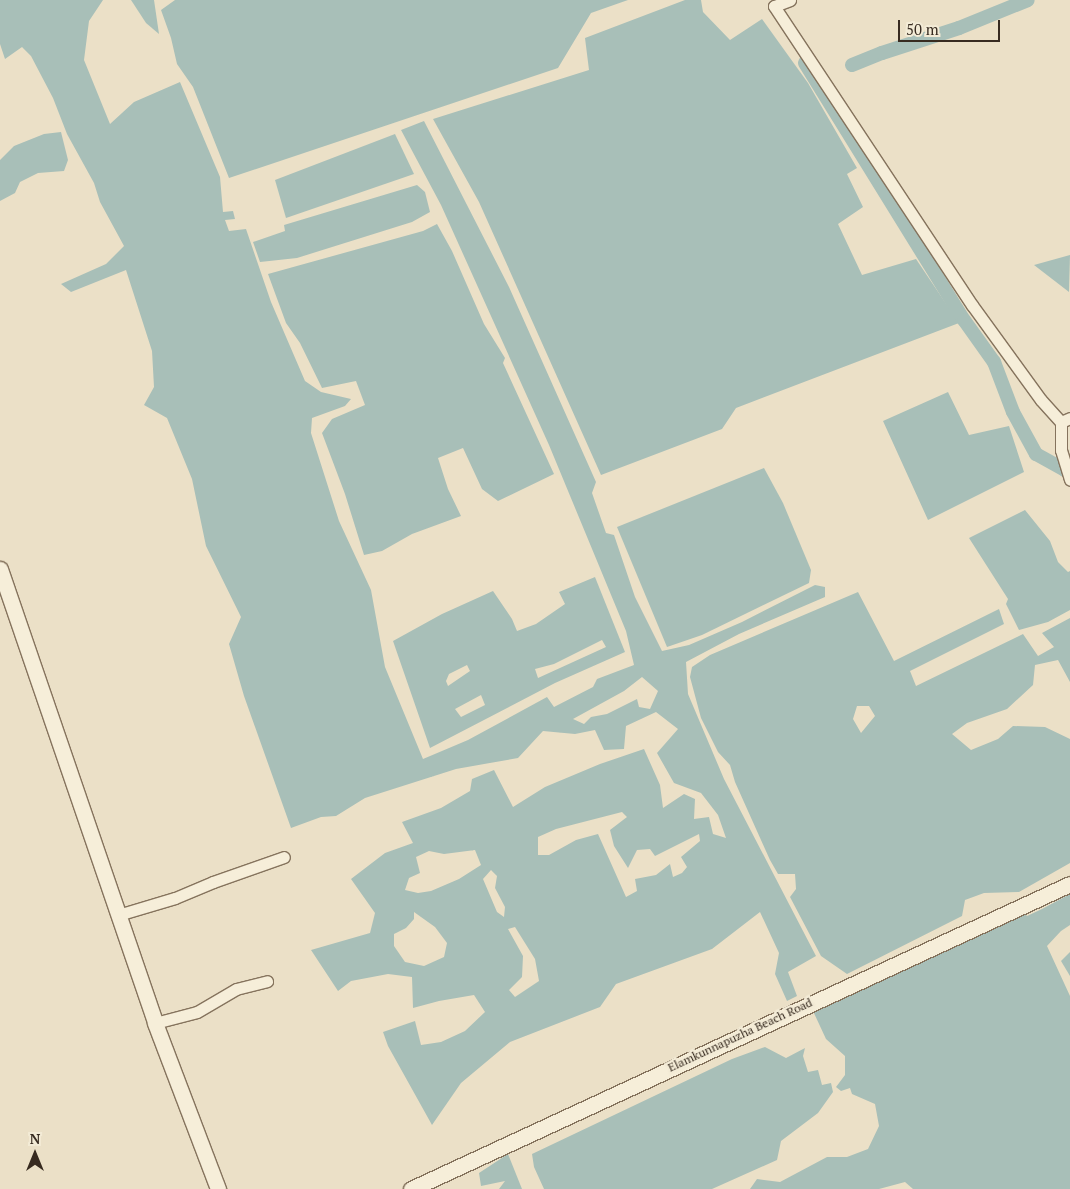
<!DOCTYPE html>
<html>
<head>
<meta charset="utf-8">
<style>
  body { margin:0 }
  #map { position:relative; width:1070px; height:1189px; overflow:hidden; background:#ebe0c7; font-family:"PT Serif",serif }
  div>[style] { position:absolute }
  .water>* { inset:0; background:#a8bfb8 }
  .canal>* { height:14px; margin:-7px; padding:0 7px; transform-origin:7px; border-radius:7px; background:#a8bfb8 }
  .roads { filter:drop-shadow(1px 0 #85735d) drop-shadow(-1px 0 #85735d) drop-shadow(0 1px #85735d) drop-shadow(0 -1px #85735d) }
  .minor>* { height:11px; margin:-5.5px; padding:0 5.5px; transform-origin:5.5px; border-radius:5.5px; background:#f6eed9 }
  .secondary>* { height:15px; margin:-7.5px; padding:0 7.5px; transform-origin:7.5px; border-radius:7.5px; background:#f6eed9 }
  span { translate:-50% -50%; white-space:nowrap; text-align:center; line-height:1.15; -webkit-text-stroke:5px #f3ebd6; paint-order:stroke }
  .street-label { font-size:12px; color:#372b20 }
  .north { position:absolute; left:10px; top:1129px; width:50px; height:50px; -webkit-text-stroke:4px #f3ebd6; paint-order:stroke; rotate:0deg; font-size:14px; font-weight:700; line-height:20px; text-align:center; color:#372b20 }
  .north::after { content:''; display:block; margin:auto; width:18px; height:22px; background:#372b20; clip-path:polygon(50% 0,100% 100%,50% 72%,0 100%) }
  .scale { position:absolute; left:898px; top:20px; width:102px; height:22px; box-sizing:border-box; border:2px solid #372b20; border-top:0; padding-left:6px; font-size:15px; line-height:18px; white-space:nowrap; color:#372b20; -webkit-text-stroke:4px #f3ebd6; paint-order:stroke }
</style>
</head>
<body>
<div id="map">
  <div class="water">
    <div style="clip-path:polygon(evenodd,0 0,103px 0,89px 21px,84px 60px,110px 124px,134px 102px,180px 82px,220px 177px,223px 212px,233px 211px,235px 219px,225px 220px,229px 231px,246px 229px,271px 302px,305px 381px,321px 392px,351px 399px,345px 406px,312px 418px,311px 433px,339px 521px,371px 590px,385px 667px,423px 759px,468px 740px,547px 697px,554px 707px,593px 687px,597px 679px,634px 665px,626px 631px,549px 445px,441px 205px,401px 130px,424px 121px,509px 287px,596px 482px,592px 493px,606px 533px,614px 535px,635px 597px,662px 651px,689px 645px,742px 622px,815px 585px,825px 587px,825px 597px,739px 634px,686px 662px,688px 694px,724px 779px,816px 956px,788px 972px,797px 996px,787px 1001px,775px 974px,779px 953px,760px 912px,712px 949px,616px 984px,600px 1007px,510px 1042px,461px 1083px,432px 1125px,388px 1046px,383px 1032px,415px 1021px,421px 1045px,441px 1042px,465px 1031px,485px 1012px,474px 995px,439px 1001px,413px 1008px,412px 977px,388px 974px,351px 981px,338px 991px,311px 950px,370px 933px,375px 913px,351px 879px,385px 853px,413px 843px,402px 822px,441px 808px,470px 791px,472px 779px,494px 770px,513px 807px,545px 787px,600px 764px,644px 749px,660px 785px,663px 808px,684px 794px,695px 799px,694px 819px,709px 817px,713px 834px,726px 838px,718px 815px,701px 793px,674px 783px,657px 753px,678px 729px,656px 712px,626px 726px,624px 749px,604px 750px,595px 730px,575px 734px,543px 731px,518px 758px,456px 769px,365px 798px,336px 816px,321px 817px,291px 828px,244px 696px,229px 644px,241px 617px,206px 546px,192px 479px,167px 418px,144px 405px,154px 387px,152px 351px,126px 270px,71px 292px,61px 284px,106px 264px,124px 246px,100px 202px,94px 183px,67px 134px,53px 98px,31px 56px,22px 47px,5px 59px,0 44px,0 0,642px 677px,658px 691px,650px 709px,639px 707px,637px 699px,607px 714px,591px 717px,584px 724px,573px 719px,624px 691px,642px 677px,0 0,622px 812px,627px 817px,610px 830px,614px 846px,628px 868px,637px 850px,650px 849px,655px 856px,699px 834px,700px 841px,681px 857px,687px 867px,682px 873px,673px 877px,670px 864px,656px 875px,635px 879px,637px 891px,626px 897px,598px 834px,576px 840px,549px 855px,538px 855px,538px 837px,556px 829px,622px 812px,0 0,475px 850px,481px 865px,459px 879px,431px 891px,418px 893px,405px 890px,409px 878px,420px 873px,416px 857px,429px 851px,444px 854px,475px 850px,0 0,491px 870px,497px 876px,495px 888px,505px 907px,504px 917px,497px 912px,483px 879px,491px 870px,0 0,414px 912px,435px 927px,447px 943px,444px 957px,424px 966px,405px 962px,394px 946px,394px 934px,406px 928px,414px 919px,414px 912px,0 0,515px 927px,535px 959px,539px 981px,515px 997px,509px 990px,522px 977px,523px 956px,508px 929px,515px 927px)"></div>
    <div style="clip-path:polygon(131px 0,154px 0,159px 34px,146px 23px)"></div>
    <div style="clip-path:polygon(175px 0,628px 0,591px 13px,558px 68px,229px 178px,193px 87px,177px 64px,171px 38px,161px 10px)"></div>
    <div style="clip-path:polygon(685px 0,701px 0,703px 12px,730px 40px,762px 19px,808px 83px,857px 168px,847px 174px,863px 207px,838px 224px,862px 275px,916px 259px,959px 323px,736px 408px,722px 429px,601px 475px,479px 202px,433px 119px,589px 70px,585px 38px)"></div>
    <div style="clip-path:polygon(61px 132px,68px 160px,64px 171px,38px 173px,20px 182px,15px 193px,0 201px,0 160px,14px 146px,44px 134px)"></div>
    <div style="clip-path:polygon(395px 134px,414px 174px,286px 218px,275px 180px)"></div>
    <div style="clip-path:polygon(417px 185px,425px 192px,430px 212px,412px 222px,297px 258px,260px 262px,253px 242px,285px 231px,284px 225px)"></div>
    <div style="clip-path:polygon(437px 224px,452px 251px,484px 324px,505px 358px,503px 363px,554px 474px,498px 501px,482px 489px,463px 448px,438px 458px,448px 489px,461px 516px,412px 534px,382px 551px,364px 555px,345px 494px,322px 433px,332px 419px,365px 405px,356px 381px,322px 388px,300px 343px,286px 323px,268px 274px,423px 231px)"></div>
    <div style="clip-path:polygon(1070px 255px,1069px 292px,1034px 265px)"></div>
    <div style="clip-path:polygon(948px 392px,969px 435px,1009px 426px,1024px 472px,928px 520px,883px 421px)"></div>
    <div style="clip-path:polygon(764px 468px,783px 503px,811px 570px,809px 583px,702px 635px,667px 647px,617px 527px)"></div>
    <div style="clip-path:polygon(1025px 510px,1050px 541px,1058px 562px,1068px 572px,1070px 571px,1070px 610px,1048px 622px,1019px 630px,1006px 604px,1008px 599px,969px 538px)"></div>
    <div style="clip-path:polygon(evenodd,595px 577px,625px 652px,555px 683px,430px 748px,393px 641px,442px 614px,493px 591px,512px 619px,517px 631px,536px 624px,565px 604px,559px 592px,595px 577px,602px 640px,606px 647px,538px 678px,535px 669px,554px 664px,602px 640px,595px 577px,467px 665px,470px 671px,448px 686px,446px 681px,449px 674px,467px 665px,595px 577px,481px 695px,485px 705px,461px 717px,455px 709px,481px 695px)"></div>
    <div style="clip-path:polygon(evenodd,858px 592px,894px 661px,999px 609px,1004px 624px,910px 671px,916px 686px,1023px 634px,1038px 656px,1054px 647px,1042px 633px,1070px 618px,1070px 682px,1058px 660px,1035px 665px,1033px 685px,1007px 709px,967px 723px,952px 734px,971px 750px,998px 739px,1013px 726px,1045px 727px,1070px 739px,1070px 863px,1019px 892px,984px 893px,965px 900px,962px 916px,847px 974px,821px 956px,790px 897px,796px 889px,795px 874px,778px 874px,770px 860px,735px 782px,730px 765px,718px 752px,701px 718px,690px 677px,692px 667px,710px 655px,858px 592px,857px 706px,869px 706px,875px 716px,861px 733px,853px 719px,857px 706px)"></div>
    <div style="clip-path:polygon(1070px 894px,1070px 925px,1061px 931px,1047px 946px,1070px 996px,1070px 1189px,913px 1189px,905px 1182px,879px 1189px,750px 1189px,757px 1179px,780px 1182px,827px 1157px,847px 1157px,868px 1149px,879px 1126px,875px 1104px,852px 1094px,850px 1088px,841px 1091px,836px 1087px,845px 1075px,845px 1056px,826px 1039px,813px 1011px,852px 994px,853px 988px,1024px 913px,1027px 916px,1042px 909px)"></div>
    <div style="clip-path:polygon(1070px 952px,1070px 976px,1061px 961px)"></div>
    <div style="clip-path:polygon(765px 1047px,786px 1058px,805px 1048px,803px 1056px,808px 1072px,818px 1070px,822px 1085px,831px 1083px,833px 1092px,818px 1113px,781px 1141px,777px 1160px,712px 1189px,544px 1189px,534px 1167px,532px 1154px,732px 1059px)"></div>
    <div style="clip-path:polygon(508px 1154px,522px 1189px,499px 1189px,505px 1181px,481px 1186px,479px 1173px)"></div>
  </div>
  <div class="canal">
    <div style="left:805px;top:63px;width:302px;rotate:58.3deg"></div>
    <div style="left:964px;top:320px;width:52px;rotate:54.5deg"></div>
    <div style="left:994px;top:362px;width:53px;rotate:69.2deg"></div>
    <div style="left:1013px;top:412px;width:48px;rotate:61.3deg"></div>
    <div style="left:1036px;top:454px;width:33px;rotate:29deg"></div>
    <div style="left:1065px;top:470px;width:5px;rotate:-22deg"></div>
    <div style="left:852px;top:65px;width:32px;rotate:-22deg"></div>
    <div style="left:882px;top:53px;width:81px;rotate:-18deg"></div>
    <div style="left:959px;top:28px;width:74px;rotate:-22.1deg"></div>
  </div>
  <div class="roads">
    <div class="minor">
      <div style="left:790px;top:0;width:17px;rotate:159deg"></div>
      <div style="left:774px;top:6px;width:359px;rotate:56.5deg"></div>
      <div style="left:972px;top:305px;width:117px;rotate:54deg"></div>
      <div style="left:1041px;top:400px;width:30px;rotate:48deg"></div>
      <div style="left:1061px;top:422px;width:10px;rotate:-24deg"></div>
      <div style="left:1061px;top:422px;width:28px;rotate:90deg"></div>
      <div style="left:1061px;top:450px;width:31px;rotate:73deg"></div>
      <div style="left:118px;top:915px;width:59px;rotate:-16.6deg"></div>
      <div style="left:175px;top:898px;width:41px;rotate:-22.8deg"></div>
      <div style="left:213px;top:882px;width:75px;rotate:-19.4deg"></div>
      <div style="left:155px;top:1023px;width:43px;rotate:-14.7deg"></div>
      <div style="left:197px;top:1012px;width:45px;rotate:-30.5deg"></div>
      <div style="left:236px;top:989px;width:32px;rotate:-14deg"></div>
    </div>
    <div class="secondary">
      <div style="left:0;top:569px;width:480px;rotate:71.1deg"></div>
      <div style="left:155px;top:1023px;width:178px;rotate:69.2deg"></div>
      <div style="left:411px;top:1189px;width:726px;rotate:-24.84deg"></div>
    </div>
  </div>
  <div class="street-label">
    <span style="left:740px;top:1035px;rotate:-25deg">Elamkunnapuzha Beach Road</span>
  </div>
  <div class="north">N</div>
  <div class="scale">50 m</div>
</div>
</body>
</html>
